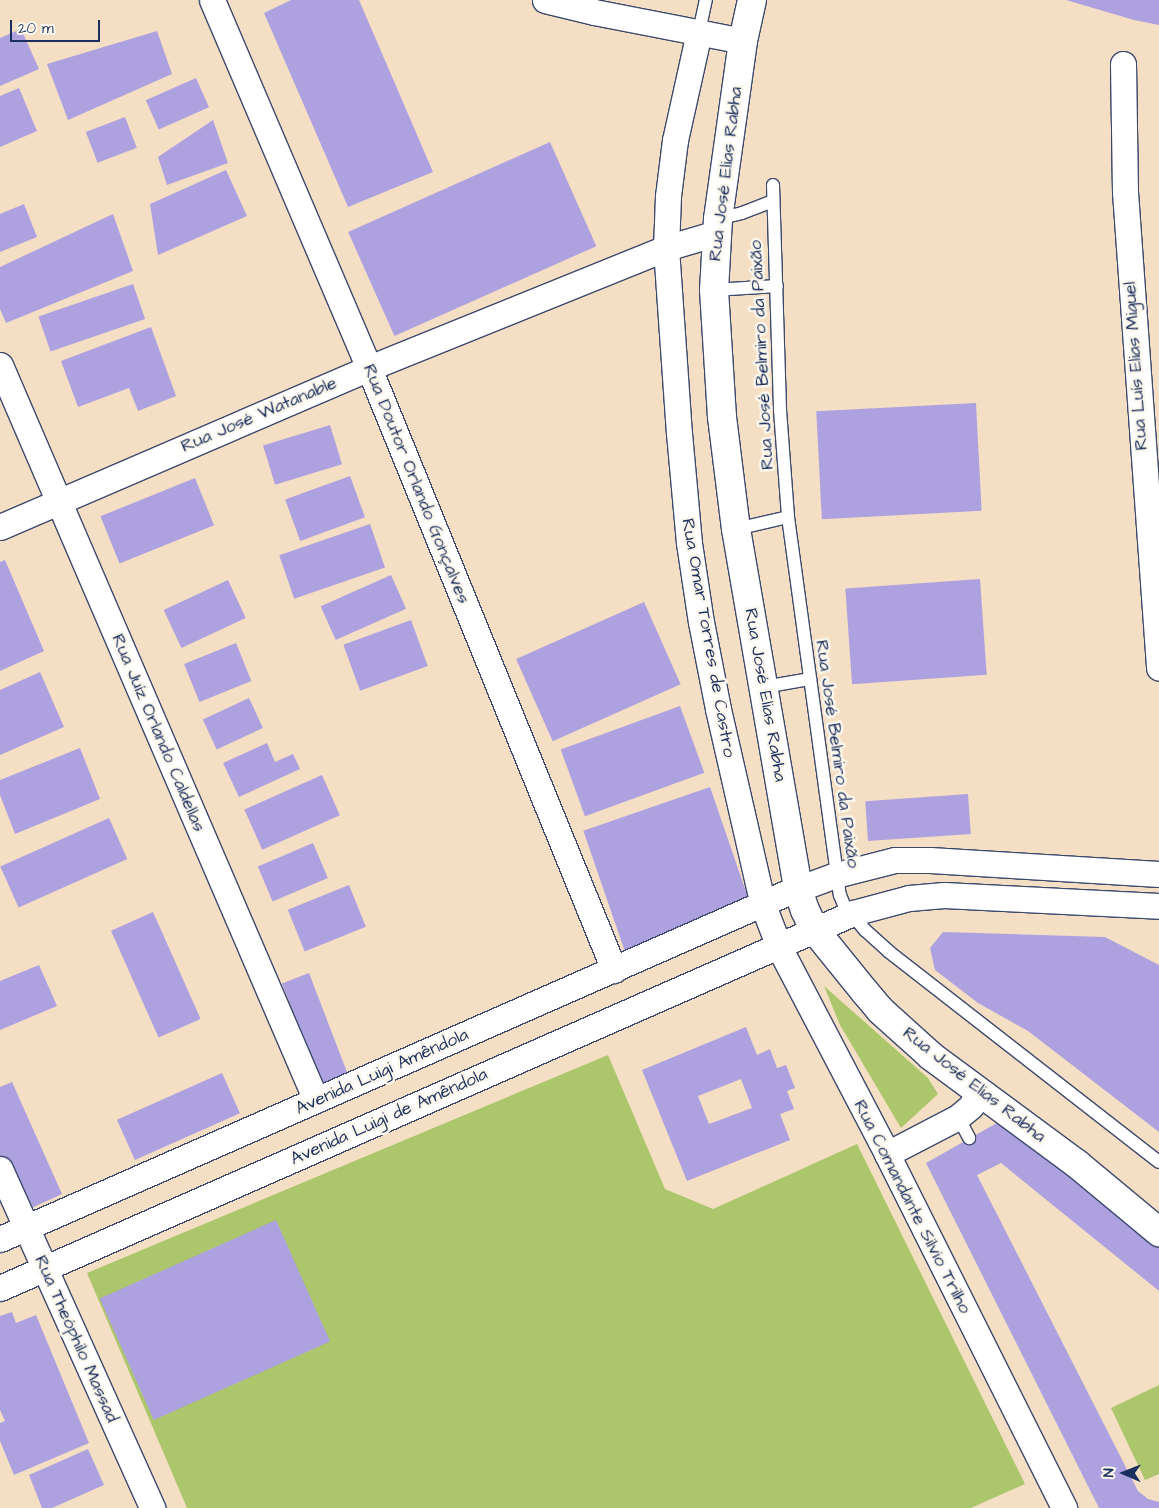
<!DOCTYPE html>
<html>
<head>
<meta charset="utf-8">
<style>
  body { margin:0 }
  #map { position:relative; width:1159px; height:1508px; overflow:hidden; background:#f5dfc4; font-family:"Architects Daughter",sans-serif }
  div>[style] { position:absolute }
  .green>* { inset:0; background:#acc66b }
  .building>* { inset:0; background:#aea1df; transform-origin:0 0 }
  .roads { filter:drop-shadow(1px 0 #3c496d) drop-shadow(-1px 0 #3c496d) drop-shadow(0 1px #3c496d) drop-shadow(0 -1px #3c496d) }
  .lane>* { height:12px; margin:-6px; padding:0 6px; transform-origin:6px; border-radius:6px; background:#fff }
  .street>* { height:25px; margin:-12.5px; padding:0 12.5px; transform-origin:12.5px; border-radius:12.5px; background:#fff }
  .secondary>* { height:28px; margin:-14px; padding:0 14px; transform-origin:14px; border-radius:14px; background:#fff }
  span { translate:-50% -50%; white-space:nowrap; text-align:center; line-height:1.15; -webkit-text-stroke:5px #fbf7ec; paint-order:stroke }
  .street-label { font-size:18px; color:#1b2f5e }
  .north { position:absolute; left:1099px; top:1448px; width:50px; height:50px; -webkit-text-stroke:4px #fbf7ec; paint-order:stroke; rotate:271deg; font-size:14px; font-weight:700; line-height:20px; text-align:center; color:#1b2f5e }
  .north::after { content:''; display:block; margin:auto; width:18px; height:22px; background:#1b2f5e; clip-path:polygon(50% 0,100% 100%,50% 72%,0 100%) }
  .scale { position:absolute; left:10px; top:20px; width:90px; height:22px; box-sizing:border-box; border:2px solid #1b2f5e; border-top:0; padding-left:6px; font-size:15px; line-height:18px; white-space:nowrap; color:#1b2f5e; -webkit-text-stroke:4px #fbf7ec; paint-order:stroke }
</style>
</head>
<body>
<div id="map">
  <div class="green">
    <div style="clip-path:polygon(824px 986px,928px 1078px,938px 1094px,901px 1128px,840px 1025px)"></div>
    <div style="clip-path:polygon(608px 1055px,665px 1189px,713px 1209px,857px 1144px,1025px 1484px,971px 1508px,187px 1508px,87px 1273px)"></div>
    <div style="clip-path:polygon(1159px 1385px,1159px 1474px,1145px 1480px,1111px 1408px)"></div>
  </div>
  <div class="building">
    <div style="clip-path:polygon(291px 0,359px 0,433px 172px,348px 207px,264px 13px)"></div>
    <div style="clip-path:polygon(1066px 0,1159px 0,1159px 25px,1134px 20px)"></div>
    <div style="clip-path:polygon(21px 29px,39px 69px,0 86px,0 38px)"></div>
    <div style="clip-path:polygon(157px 31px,172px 74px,68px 120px,47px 64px)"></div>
    <div style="left:196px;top:78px;width:32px;height:55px;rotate:66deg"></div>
    <div style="clip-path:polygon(19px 88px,37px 131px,0 147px,0 96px)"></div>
    <div style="left:125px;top:117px;width:33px;height:42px;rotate:69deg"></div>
    <div style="clip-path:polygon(213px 120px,228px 163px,167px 185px,158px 157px)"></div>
    <div style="left:550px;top:142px;width:114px;height:221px;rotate:66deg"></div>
    <div style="clip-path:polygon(226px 170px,247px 216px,158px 255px,150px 204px)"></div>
    <div style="clip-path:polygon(24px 204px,37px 237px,0 252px,0 214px)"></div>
    <div style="clip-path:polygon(113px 214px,133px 271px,6px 323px,0 309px,0 267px)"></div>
    <div style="left:133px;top:284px;width:37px;height:100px;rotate:71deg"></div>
    <div style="clip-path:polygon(151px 327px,176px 396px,138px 411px,129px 388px,78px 407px,61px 361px)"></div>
    <div style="left:976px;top:403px;width:108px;height:160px;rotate:87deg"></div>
    <div style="left:330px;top:425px;width:41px;height:70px;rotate:73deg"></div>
    <div style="left:350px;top:476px;width:44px;height:69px;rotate:70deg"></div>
    <div style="left:195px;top:478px;width:51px;height:102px;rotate:68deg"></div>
    <div style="left:370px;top:524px;width:46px;height:96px;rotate:71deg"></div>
    <div style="clip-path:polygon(5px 560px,44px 651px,0 671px,0 562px)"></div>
    <div style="left:391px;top:575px;width:37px;height:77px;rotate:66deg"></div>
    <div style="left:980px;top:579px;width:96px;height:135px;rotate:86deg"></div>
    <div style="left:228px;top:580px;width:42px;height:71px;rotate:65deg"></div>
    <div style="left:644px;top:602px;width:90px;height:140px;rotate:66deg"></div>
    <div style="left:411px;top:620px;width:49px;height:72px;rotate:70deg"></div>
    <div style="left:236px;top:643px;width:41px;height:56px;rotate:68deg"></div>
    <div style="clip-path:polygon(40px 672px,64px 727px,0 755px,0 690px)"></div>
    <div style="left:249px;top:698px;width:33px;height:51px;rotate:65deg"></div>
    <div style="left:680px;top:706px;width:71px;height:127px;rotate:70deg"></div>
    <div style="clip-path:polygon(267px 743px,275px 762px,293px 754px,300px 769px,239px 797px,223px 763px)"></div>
    <div style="clip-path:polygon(80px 748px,100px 799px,15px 834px,0 795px,0 780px)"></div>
    <div style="left:322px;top:775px;width:44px;height:85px;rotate:66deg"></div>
    <div style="left:710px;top:787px;width:126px;height:134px;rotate:71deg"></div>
    <div style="left:968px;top:794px;width:40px;height:103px;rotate:86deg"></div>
    <div style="left:109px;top:818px;width:45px;height:119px;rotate:66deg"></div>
    <div style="left:313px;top:843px;width:38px;height:60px;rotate:67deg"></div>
    <div style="left:349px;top:885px;width:45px;height:66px;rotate:68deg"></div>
    <div style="left:153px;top:912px;width:117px;height:46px;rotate:66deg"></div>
    <div style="clip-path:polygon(943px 932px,1105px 937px,1159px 965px,1159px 1132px,1028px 1031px,978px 1003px,935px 970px,930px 948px)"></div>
    <div style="clip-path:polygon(39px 965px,57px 1006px,0 1030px,0 981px)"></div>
    <div style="left:309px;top:973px;width:111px;height:29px;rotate:69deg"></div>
    <div style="clip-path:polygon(evenodd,746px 1027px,757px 1055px,770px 1049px,777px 1068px,786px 1065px,795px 1088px,787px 1091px,794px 1109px,780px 1114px,790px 1140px,687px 1181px,642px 1070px,746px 1027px,741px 1079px,752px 1108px,709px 1124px,698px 1096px,741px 1079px)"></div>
    <div style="left:222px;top:1073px;width:44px;height:115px;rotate:66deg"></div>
    <div style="clip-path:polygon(12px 1082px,62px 1194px,25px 1211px,0 1156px,0 1087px)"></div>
    <div style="clip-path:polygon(1011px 1115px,1159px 1235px,1159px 1291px,1001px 1163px,977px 1175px,1138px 1491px,1148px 1499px,1159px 1502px,1159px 1508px,1099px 1508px,926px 1163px)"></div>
    <div style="left:276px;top:1220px;width:133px;height:193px;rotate:66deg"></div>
    <div style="clip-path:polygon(12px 1312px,16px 1323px,36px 1315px,89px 1443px,14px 1475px,0 1441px,0 1423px,5px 1421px,0 1410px,0 1316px)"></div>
    <div style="clip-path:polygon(88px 1449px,104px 1485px,52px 1508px,42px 1508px,29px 1475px)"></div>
  </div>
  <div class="roads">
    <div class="lane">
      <div style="left:699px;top:32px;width:33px;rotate:-78deg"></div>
      <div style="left:773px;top:185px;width:225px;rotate:88.2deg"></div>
      <div style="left:780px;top:410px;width:107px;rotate:85.7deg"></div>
      <div style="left:788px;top:517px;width:382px;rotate:82.2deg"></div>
      <div style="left:840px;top:895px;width:11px;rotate:68deg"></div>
      <div style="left:844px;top:905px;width:33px;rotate:50deg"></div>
      <div style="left:865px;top:930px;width:31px;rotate:42deg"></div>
      <div style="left:888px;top:951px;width:343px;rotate:37.9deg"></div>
      <div style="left:718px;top:219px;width:25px;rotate:-14deg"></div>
      <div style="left:742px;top:213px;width:33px;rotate:-21deg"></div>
      <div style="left:714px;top:290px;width:63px;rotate:-3.6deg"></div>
      <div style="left:736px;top:529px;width:53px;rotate:-13deg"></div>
      <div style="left:764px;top:687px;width:47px;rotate:-9.9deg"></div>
      <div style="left:958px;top:1117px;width:24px;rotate:62deg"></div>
    </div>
    <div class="street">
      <div style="left:212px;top:0;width:400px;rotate:66.9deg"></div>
      <div style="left:369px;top:368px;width:650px;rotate:67.85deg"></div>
      <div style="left:545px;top:0;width:50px;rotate:13.8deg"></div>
      <div style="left:594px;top:12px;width:152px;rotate:11deg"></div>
      <div style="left:699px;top:32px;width:111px;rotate:102.5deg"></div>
      <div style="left:675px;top:140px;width:56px;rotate:97.1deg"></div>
      <div style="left:668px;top:196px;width:52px;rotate:92.2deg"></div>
      <div style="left:666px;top:248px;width:185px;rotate:86deg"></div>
      <div style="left:679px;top:433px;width:110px;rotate:84.8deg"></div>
      <div style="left:689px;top:543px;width:80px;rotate:81.4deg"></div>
      <div style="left:701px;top:622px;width:89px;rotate:78.9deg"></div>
      <div style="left:718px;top:709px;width:201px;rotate:77.1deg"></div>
      <div style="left:763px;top:905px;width:45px;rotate:69.1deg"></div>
      <div style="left:779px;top:947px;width:233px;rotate:62.4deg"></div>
      <div style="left:887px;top:1154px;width:396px;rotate:63.4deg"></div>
      <div style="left:1123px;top:64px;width:128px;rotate:89.1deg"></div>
      <div style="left:1125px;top:192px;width:477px;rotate:85.9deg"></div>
      <div style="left:0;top:365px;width:800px;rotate:66.74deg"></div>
      <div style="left:0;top:527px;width:402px;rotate:-23.3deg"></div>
      <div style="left:369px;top:368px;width:320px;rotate:-22deg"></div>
      <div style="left:666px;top:248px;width:53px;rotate:-16.4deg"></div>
      <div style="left:887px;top:1154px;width:80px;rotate:-27.5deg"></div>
      <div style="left:958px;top:1117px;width:17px;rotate:-40deg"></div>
      <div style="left:971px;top:1106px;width:17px;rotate:-62deg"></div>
      <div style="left:0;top:1169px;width:372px;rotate:65.8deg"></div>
      <div style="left:0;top:1239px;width:857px;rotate:-23.75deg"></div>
      <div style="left:784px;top:894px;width:55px;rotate:-20.1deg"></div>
      <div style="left:836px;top:875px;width:61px;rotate:-14.3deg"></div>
      <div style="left:895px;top:860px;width:35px"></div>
      <div style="left:930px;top:860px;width:229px;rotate:3.5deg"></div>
      <div style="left:0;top:1288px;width:932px;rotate:-23.73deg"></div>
      <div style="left:853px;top:913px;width:58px;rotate:-15deg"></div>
      <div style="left:909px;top:898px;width:35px;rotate:-5deg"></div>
      <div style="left:944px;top:895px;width:215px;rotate:2.9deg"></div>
    </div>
    <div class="secondary">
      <div style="left:752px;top:0;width:42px;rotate:102.4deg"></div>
      <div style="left:743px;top:41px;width:180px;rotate:98deg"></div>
      <div style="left:718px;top:219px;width:71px;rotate:93.2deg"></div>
      <div style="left:714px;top:290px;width:127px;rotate:86.4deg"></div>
      <div style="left:722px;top:417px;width:113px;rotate:82.9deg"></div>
      <div style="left:736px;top:529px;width:365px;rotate:80.2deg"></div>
      <div style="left:798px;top:889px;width:22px;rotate:72deg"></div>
      <div style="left:805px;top:910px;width:21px;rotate:65deg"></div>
      <div style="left:814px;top:929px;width:81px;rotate:51deg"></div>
      <div style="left:865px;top:992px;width:23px;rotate:50deg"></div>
      <div style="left:880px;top:1010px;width:69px;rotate:42deg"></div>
      <div style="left:931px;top:1056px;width:182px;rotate:36.5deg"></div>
      <div style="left:1077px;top:1164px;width:107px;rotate:39.7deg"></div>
    </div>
  </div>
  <div class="street-label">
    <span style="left:726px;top:174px;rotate:-83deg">Rua José Elias Rabha</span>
    <span style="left:762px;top:355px;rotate:-93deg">Rua José Belmiro da Paixão</span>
    <span style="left:1136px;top:366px;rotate:-94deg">Rua Luís Elias Miguel</span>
    <span style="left:259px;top:415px;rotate:-23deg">Rua José Watanable</span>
    <span style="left:416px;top:484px;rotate:68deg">Rua Doutor Orlando Gonçalves</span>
    <span style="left:708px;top:638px;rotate:80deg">Rua Omar Torres de Castro</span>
    <span style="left:765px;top:695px;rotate:80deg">Rua José Elias Rabha</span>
    <span style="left:158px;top:733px;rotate:67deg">Rua Juíz Orlando Caldellas</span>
    <span style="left:837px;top:754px;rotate:82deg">Rua José Belmiro da Paixão</span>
    <span style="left:382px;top:1072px;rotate:-24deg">Avenida Luigi Amêndola</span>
    <span style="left:974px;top:1085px;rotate:38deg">Rua José Elias Rabha</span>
    <span style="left:389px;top:1117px;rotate:-24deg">Avenida Luigi de Amêndola</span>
    <span style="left:912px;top:1207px;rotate:63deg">Rua Comandante Silvio Trilho</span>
    <span style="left:76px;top:1339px;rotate:66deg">Rua Theóphilo Massad</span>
  </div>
  <div class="north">N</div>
  <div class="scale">20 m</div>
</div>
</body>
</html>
